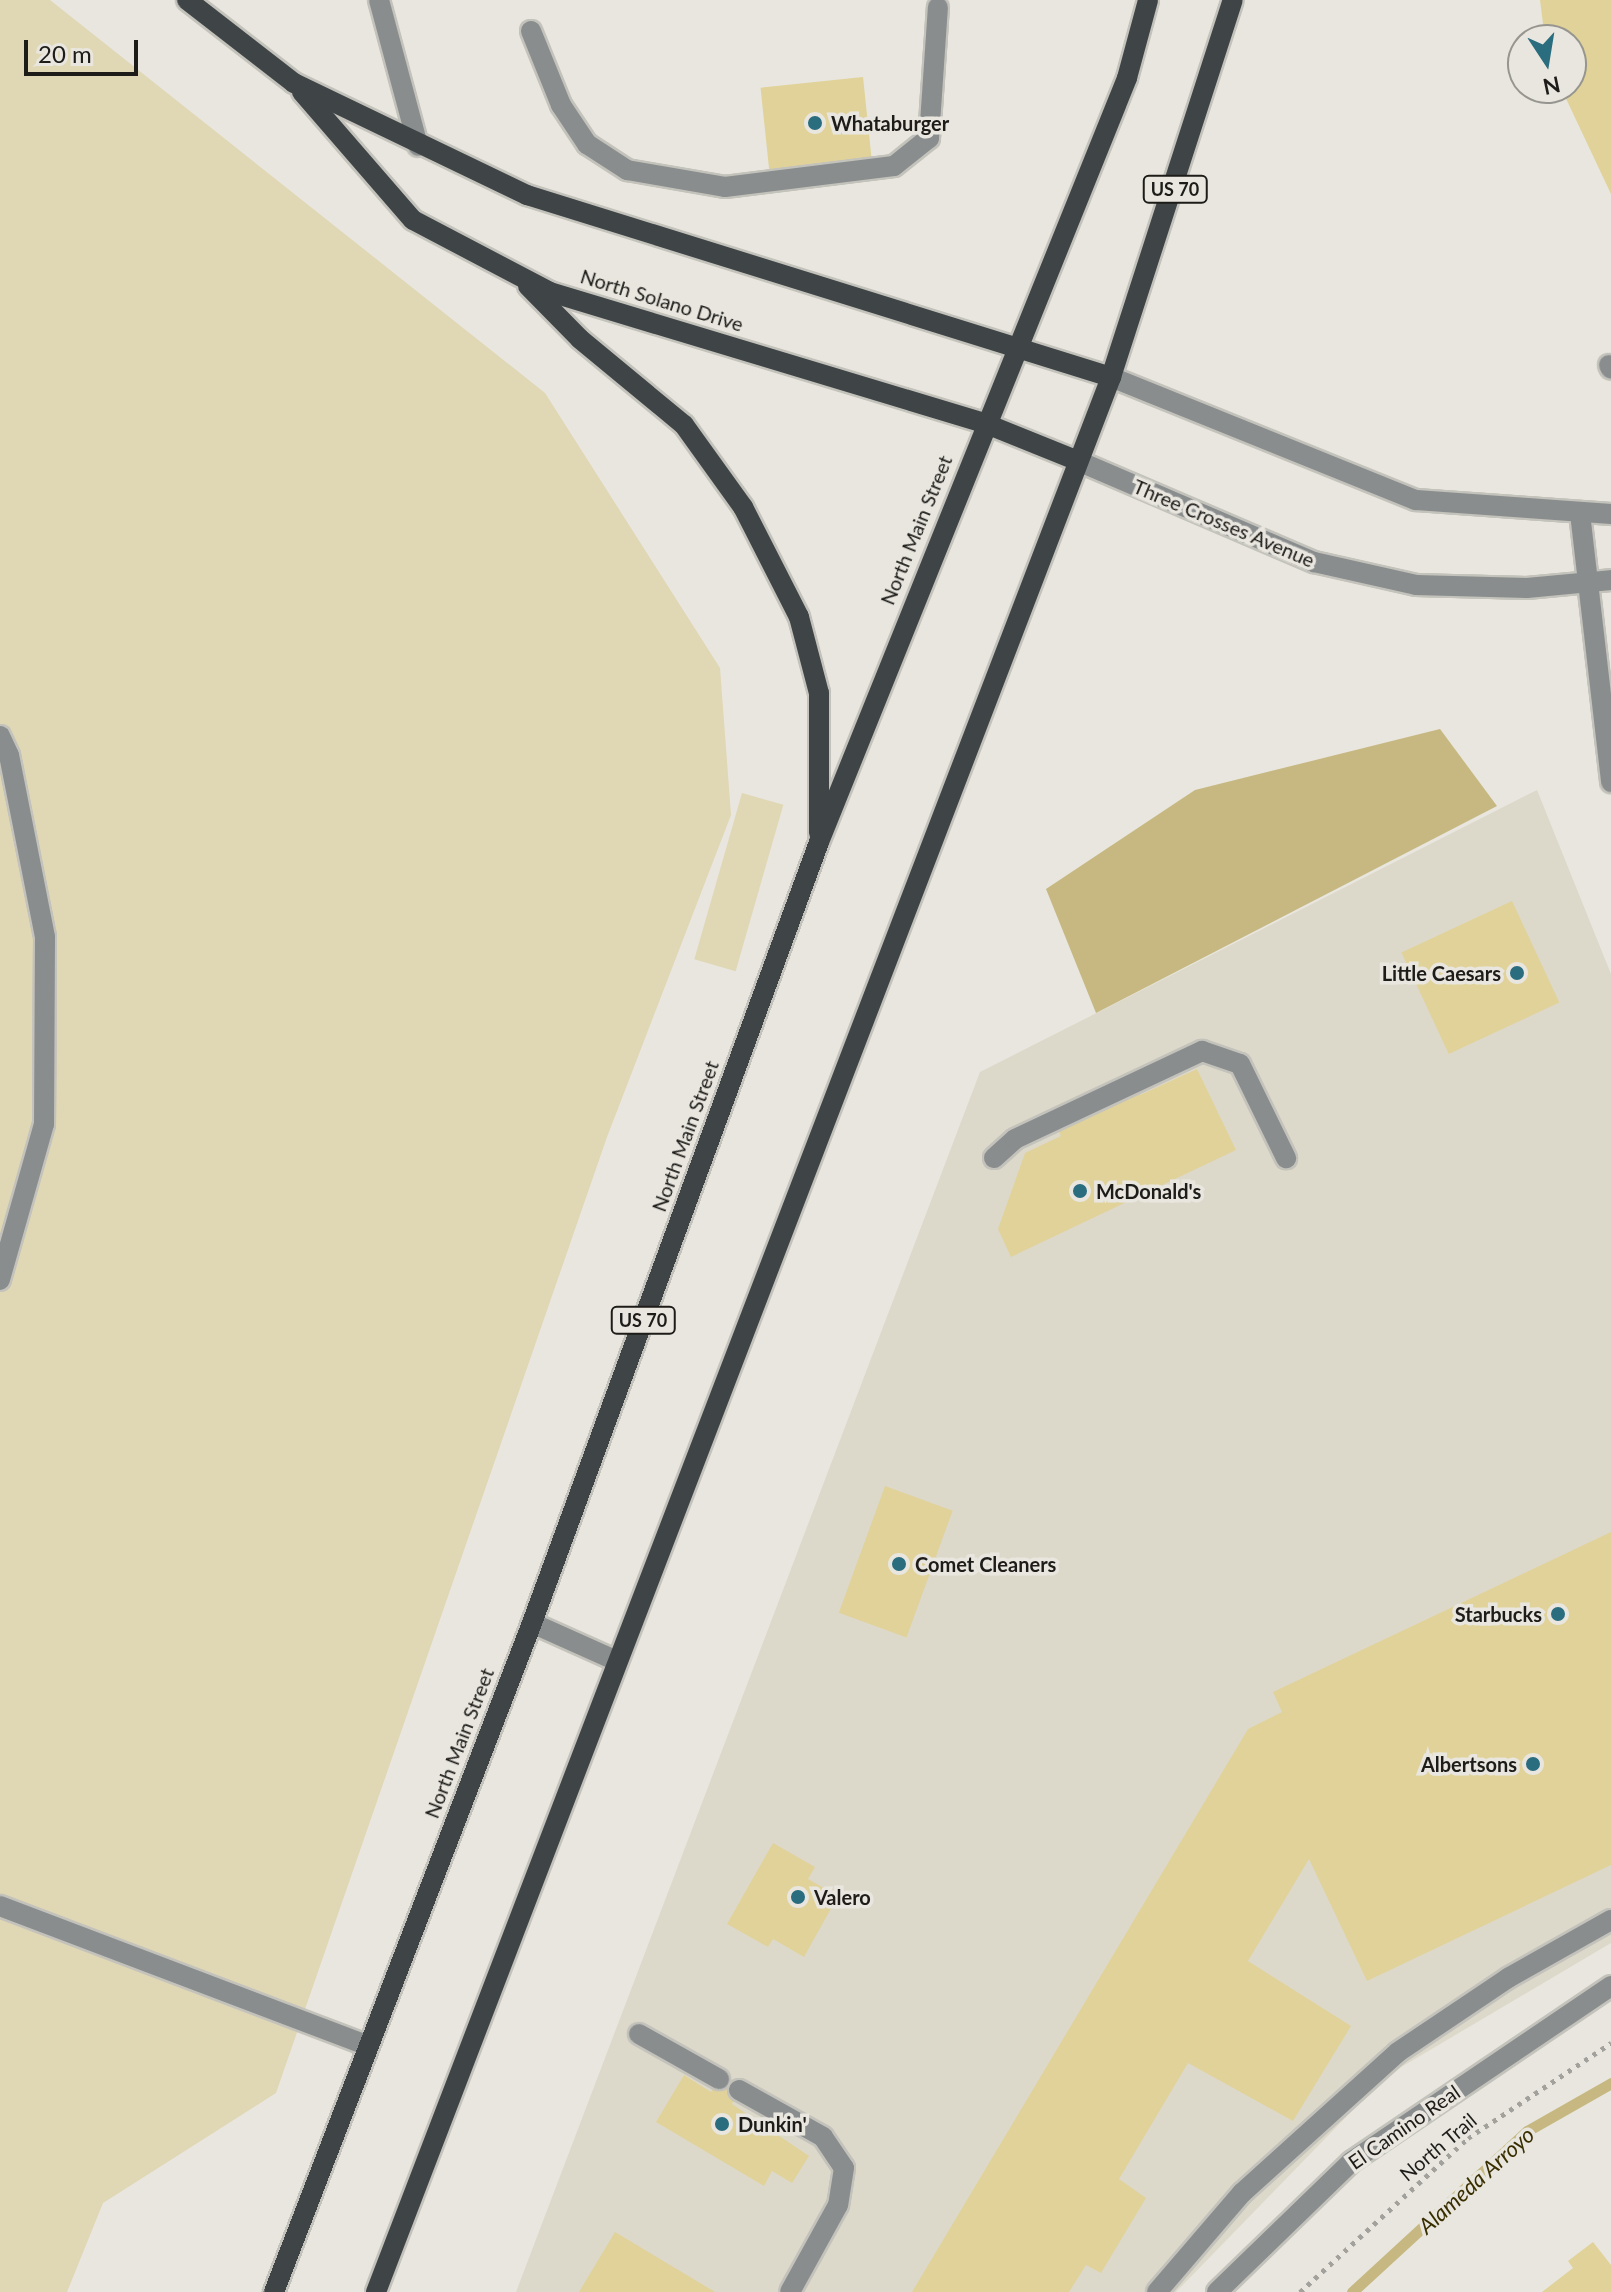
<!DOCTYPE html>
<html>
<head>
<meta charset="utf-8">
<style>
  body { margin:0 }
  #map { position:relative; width:1611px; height:2292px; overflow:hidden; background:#e8e6de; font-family:Lato,sans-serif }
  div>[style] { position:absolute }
  .built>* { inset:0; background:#ddd9ca }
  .green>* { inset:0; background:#e0d7b4; transform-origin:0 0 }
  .water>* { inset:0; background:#c6b880 }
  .stream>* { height:11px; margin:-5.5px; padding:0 5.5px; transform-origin:5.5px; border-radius:5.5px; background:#c6b880 }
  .building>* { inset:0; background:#e0d299; transform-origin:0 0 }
  .path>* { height:5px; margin-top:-2.5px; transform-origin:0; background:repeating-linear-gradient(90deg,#a3a19b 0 4px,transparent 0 10px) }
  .roads { filter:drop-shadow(2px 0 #c3c2bb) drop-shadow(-2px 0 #c3c2bb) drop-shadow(0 2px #c3c2bb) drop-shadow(0 -2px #c3c2bb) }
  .minor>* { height:20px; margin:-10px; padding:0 10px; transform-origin:10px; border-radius:10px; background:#898d8e }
  .major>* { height:20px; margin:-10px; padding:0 10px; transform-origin:10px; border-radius:10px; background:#3f4547 }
  .dots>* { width:22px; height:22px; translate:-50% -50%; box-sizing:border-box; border:4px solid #e8e6de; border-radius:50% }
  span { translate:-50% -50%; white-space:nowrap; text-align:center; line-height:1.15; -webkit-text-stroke:7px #e8e6de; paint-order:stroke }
  .shield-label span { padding:2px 6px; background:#e8e6de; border:2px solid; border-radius:6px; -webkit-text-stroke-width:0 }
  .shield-label { font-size:18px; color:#1d1c19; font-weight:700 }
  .poi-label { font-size:20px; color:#1d1c19; font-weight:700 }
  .left { translate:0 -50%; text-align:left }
  .right { translate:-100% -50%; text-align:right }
  .street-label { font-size:20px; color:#1d1c19 }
  .water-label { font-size:22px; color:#392e00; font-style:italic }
  .north { position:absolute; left:1507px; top:24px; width:80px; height:80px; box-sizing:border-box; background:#e8e6de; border:2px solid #97958f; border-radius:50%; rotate:168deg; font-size:22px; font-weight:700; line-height:32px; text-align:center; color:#1d1c19 }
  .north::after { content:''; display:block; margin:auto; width:28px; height:36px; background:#2a6d7f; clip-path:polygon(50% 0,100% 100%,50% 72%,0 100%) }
  .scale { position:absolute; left:24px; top:40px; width:114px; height:36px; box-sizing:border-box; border:4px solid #1d1c19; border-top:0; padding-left:10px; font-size:24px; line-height:28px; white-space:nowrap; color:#1d1c19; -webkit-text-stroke:6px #e8e6de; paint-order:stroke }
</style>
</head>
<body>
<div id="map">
  <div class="built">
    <div style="clip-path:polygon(1537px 790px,1611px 974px,1611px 1943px,1386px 2076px,1176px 2292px,516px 2292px,980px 1072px)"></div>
  </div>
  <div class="green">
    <div style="clip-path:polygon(0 0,50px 0,545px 393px,720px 668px,731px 815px,607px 1137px,276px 2093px,103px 2203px,67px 2292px,0 2292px)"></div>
    <div style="left:742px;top:793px;width:43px;height:173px;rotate:16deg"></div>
  </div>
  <div class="water">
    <div style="clip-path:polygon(1440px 729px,1497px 806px,1096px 1013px,1046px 889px,1195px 790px)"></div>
  </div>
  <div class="stream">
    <div style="left:1352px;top:2292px;width:238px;rotate:-42.6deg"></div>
    <div style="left:1527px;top:2131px;width:97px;rotate:-29.7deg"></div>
  </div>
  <div class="building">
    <div style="clip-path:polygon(1540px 0,1611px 0,1611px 194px,1561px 88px,1571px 88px,1571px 40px,1545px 40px)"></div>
    <div style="left:863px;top:77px;width:82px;height:103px;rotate:84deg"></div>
    <div style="left:1512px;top:901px;width:112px;height:122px;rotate:65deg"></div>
    <div style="clip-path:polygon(1197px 1069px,1236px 1150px,1011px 1257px,998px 1229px,1025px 1153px,1061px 1136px,1056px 1126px,1137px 1088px,1140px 1095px)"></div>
    <div style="left:885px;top:1486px;width:72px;height:135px;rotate:20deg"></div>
    <div style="clip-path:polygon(1611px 1532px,1611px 1865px,1367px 1981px,1309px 1859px,1248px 1961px,1351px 2026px,1293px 2121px,1188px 2063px,1119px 2179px,1146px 2198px,1101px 2273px,1086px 2265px,1069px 2292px,912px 2292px,1248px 1729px,1282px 1712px,1273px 1692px)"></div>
    <div style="clip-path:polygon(773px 1843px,815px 1867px,808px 1879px,838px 1896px,804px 1957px,773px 1939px,768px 1947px,727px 1924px)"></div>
    <div style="clip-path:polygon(684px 2075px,711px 2092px,720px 2077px,740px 2088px,732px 2104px,809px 2156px,792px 2183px,772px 2171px,764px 2186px,656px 2122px)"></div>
    <div style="clip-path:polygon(615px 2232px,715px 2292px,579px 2292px)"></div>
    <div style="clip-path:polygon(1593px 2242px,1611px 2265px,1611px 2292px,1542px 2292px,1573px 2268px,1568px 2261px)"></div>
  </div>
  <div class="path">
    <div style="left:1300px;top:2292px;width:228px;rotate:-42.5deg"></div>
    <div style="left:1468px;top:2138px;width:172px;rotate:-33.6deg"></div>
  </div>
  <div class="roads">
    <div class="minor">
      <div style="left:379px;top:0;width:151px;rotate:75deg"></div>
      <div style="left:531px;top:31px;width:80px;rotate:67.9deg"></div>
      <div style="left:561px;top:105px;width:47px;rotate:56.3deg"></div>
      <div style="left:587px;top:144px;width:48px;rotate:33deg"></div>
      <div style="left:627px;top:170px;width:99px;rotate:9.8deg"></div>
      <div style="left:725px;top:187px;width:170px;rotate:-7.1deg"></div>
      <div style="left:894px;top:166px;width:45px;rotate:-38.7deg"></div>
      <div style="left:929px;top:138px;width:131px;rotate:-86.1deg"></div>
      <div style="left:1609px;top:365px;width:4px;rotate:63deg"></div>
      <div style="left:1111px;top:377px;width:329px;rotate:22deg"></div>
      <div style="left:1416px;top:500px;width:196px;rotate:4.1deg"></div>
      <div style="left:1078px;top:461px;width:257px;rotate:23.2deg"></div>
      <div style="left:1314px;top:562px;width:105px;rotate:12.7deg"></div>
      <div style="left:1416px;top:585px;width:111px;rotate:1.5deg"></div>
      <div style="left:1527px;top:588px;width:84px;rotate:-5.4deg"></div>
      <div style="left:1580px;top:513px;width:271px;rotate:83.4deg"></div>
      <div style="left:0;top:736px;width:21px;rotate:65deg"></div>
      <div style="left:9px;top:755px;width:186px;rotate:78.8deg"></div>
      <div style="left:45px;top:937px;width:187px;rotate:90.3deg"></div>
      <div style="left:44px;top:1124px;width:162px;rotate:105.8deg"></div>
      <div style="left:994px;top:1158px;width:28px;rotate:-42deg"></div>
      <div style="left:1015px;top:1139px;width:207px;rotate:-25.2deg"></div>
      <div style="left:1202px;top:1051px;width:40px;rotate:18.9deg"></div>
      <div style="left:1240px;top:1064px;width:105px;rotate:63.9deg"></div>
      <div style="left:532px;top:1623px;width:93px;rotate:24.1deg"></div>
      <div style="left:0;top:1906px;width:394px;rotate:20.8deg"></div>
      <div style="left:639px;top:2034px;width:92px;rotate:29.4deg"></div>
      <div style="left:739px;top:2090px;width:96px;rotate:29.2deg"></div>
      <div style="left:823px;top:2137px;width:37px;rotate:56deg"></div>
      <div style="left:844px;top:2168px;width:37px;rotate:99deg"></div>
      <div style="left:838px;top:2205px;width:99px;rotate:118.9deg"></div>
      <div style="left:1157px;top:2292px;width:130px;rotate:-49.4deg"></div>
      <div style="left:1242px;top:2193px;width:210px;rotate:-42.1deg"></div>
      <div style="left:1398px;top:2052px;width:133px;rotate:-33.9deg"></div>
      <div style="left:1508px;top:1978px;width:118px;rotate:-29.4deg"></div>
      <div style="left:1217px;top:2292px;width:187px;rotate:-44.1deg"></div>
      <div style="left:1351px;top:2162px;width:314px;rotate:-34.1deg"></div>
    </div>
    <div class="major">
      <div style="left:187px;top:0;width:135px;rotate:37.8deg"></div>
      <div style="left:294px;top:83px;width:259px;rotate:25.7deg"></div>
      <div style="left:527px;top:195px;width:612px;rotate:17.31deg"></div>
      <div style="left:302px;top:92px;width:169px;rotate:49.1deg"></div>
      <div style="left:413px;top:220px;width:155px;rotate:27.7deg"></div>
      <div style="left:550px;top:292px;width:453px;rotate:16.8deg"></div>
      <div style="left:984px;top:423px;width:101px;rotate:22deg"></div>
      <div style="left:528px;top:286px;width:74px;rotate:45.5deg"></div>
      <div style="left:580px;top:339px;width:135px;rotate:39.6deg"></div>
      <div style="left:684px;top:425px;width:101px;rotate:54.3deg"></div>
      <div style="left:743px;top:507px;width:123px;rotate:63deg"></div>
      <div style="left:799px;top:617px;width:79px;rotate:75.3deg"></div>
      <div style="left:819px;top:693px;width:140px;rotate:90deg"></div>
      <div style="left:274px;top:2292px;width:717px;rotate:-68.91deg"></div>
      <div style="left:532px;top:1623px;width:832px;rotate:-69.82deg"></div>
      <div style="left:819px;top:842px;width:824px;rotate:-68.04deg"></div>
      <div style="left:1127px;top:78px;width:81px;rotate:-74.9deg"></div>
      <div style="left:376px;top:2292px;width:2051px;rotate:-69deg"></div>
      <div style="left:1111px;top:377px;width:396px;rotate:-72.1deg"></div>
    </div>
  </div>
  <div class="dots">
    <div style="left:815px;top:123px;background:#2a6d7f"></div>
    <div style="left:1517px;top:973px;background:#2a6d7f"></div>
    <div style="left:1080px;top:1191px;background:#2a6d7f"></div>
    <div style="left:899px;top:1564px;background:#2a6d7f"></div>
    <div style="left:1558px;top:1614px;background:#2a6d7f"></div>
    <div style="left:1533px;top:1764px;background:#2a6d7f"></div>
    <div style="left:798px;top:1897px;background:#2a6d7f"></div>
    <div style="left:722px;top:2124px;background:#2a6d7f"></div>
  </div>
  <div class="shield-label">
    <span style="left:1175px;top:189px">US 70</span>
    <span style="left:643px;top:1320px">US 70</span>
  </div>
  <div class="poi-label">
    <span class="left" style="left:831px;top:123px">Whataburger</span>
    <span class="right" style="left:1501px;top:973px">Little Caesars</span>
    <span class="left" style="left:1096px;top:1191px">McDonald's</span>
    <span class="left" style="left:915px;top:1564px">Comet Cleaners</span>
    <span class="right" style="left:1542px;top:1614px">Starbucks</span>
    <span class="right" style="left:1517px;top:1764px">Albertsons</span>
    <span class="left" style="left:814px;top:1897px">Valero</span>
    <span class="left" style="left:738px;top:2124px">Dunkin'</span>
  </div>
  <div class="street-label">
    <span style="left:662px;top:300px;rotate:17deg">North Solano Drive</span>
    <span style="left:1224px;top:523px;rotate:23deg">Three Crosses Avenue</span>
    <span style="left:916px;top:530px;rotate:-68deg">North Main Street</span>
    <span style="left:685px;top:1136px;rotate:-70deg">North Main Street</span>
    <span style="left:459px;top:1743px;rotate:-69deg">North Main Street</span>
    <span style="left:1404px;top:2127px;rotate:-35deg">El Camino Real</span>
    <span style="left:1438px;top:2147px;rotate:-40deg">North Trail</span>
  </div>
  <div class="water-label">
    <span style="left:1476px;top:2180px;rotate:-42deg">Alameda Arroyo</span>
  </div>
  <div class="north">N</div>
  <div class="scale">20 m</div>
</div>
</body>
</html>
